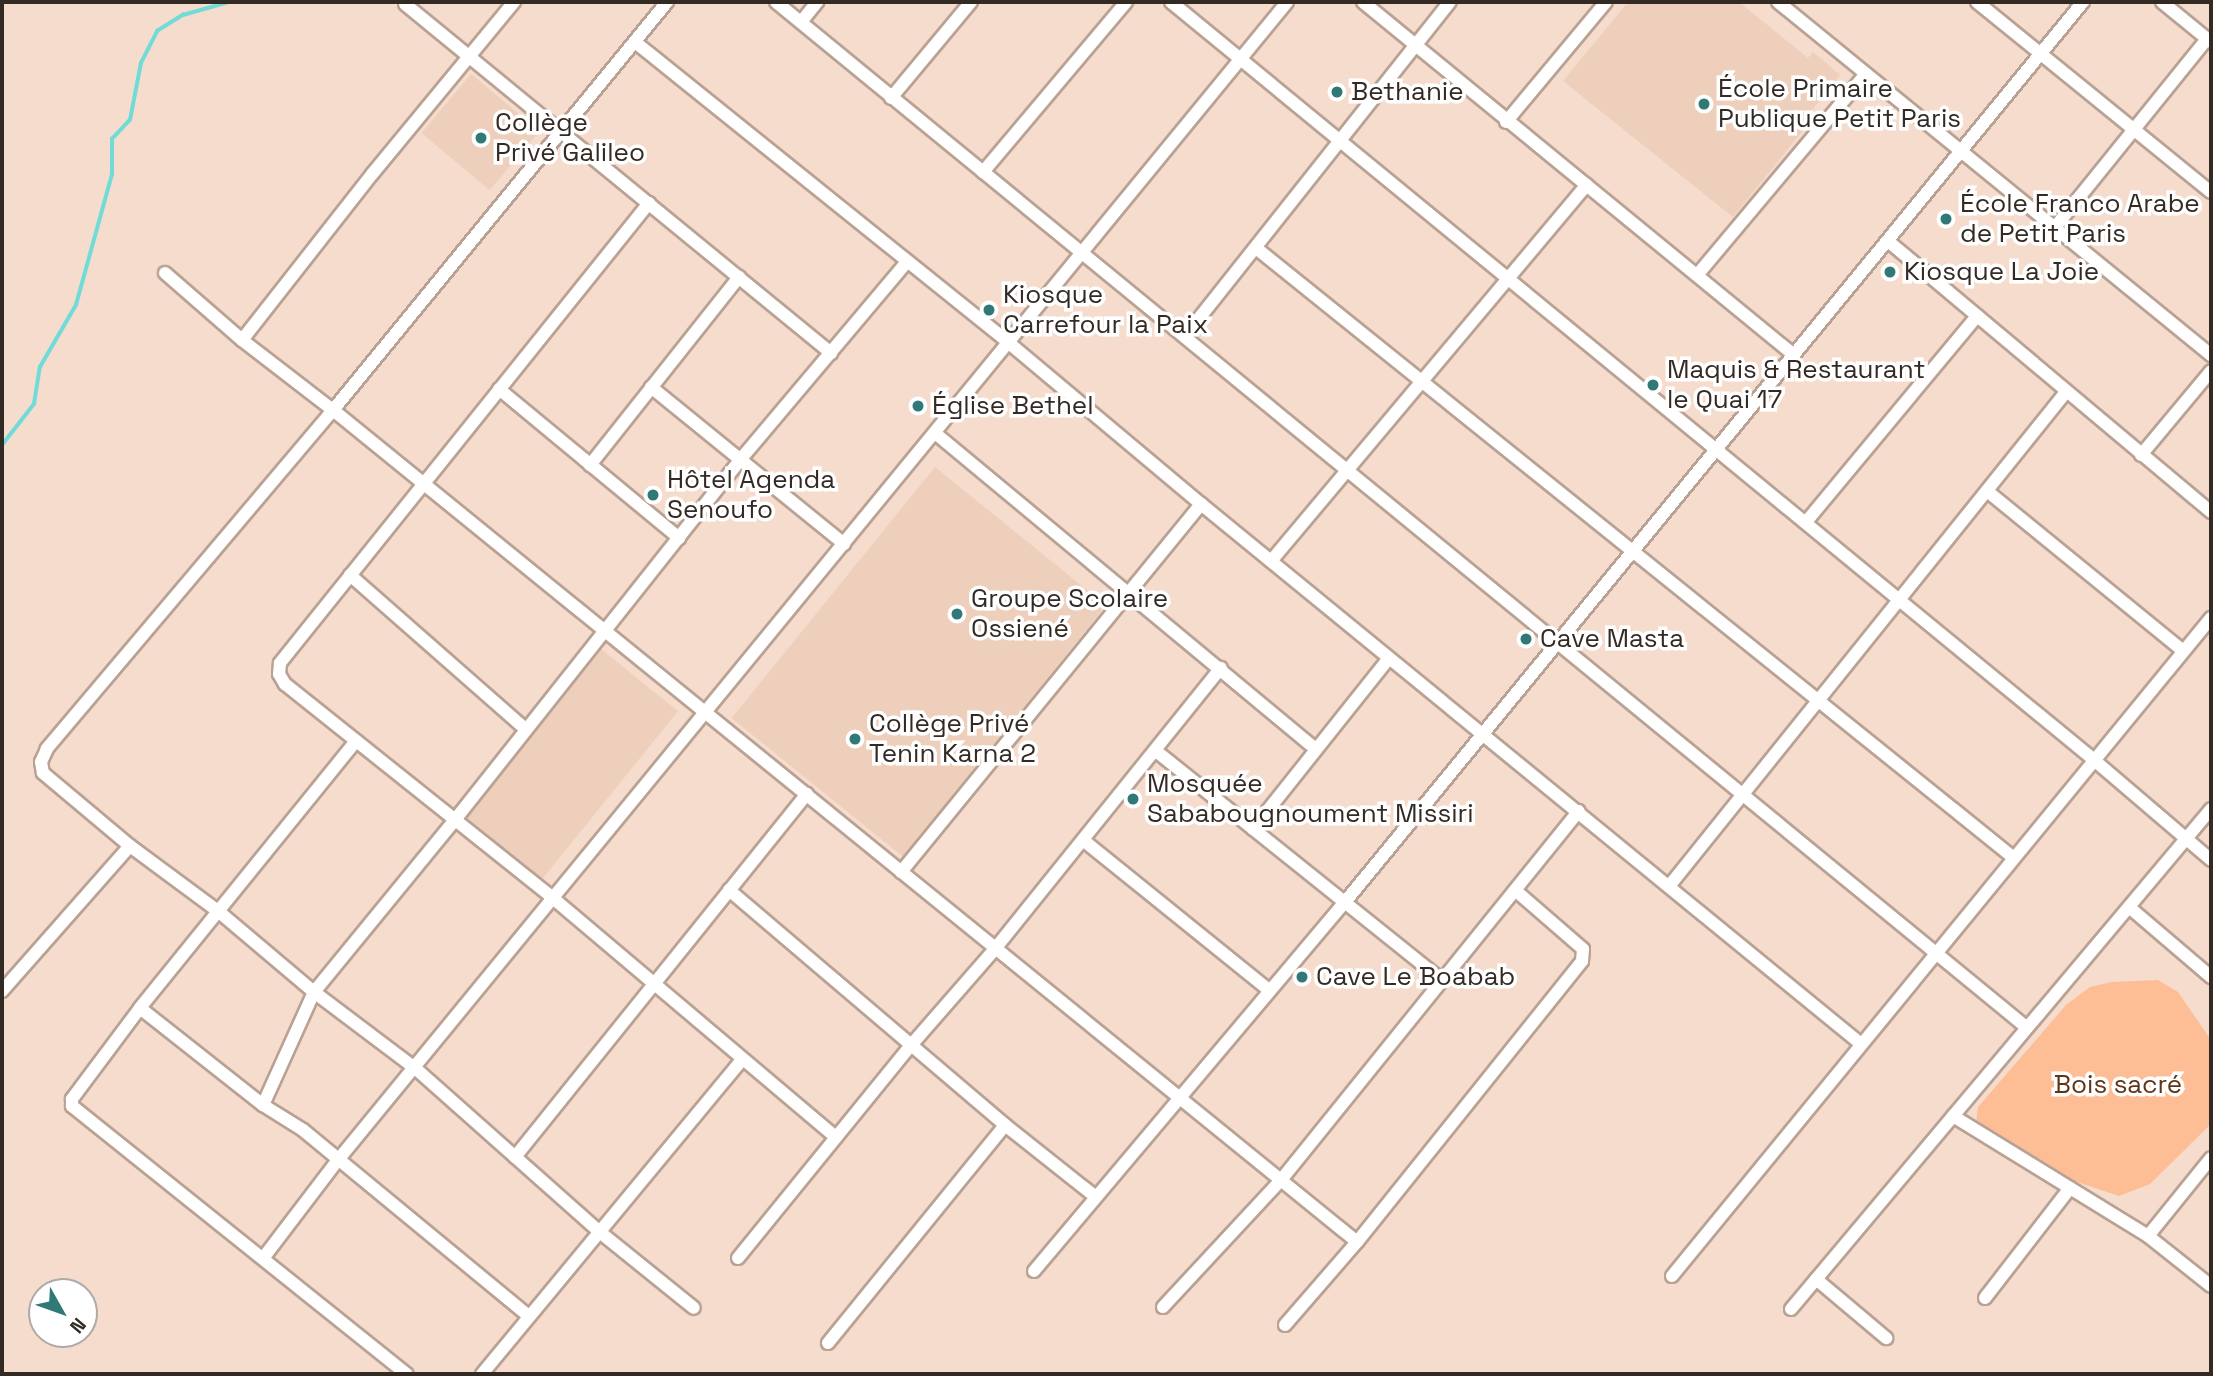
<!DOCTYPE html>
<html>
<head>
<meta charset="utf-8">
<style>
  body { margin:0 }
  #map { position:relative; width:2213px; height:1376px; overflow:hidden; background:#f5dccd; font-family:"Space Grotesk",sans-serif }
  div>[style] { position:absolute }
  .built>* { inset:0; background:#edcfbb; transform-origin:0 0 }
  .green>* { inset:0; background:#fdbe96 }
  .stream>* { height:3.5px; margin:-1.75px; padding:0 1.75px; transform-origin:1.75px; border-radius:1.75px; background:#71dcd7 }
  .roads { filter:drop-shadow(2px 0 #b9a293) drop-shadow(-2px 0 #b9a293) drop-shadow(0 2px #b9a293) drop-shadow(0 -2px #b9a293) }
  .street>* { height:12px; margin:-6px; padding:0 6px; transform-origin:6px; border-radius:6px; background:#fff }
  .dots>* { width:19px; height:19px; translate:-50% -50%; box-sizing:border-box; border:4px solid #fff; border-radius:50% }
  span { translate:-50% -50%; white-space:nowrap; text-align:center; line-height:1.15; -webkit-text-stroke:7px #fff; paint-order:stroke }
  .poi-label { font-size:26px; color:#332a24 }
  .left { translate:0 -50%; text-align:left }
  .park-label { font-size:26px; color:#613415 }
  .frame { position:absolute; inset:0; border:4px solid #332a24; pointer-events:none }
  .north { position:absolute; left:28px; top:1278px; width:70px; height:70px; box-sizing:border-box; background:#fff; border:2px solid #adaaa7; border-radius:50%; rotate:130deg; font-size:19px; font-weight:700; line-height:28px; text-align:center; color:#332a24 }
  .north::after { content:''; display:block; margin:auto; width:24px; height:32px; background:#307976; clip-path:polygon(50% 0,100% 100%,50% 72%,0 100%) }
</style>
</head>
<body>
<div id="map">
  <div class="built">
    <div style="clip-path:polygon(1628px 2px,1739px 2px,1808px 58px,1813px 52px,1840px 75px,1801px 124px,1805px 128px,1733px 217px,1563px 81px)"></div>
    <div style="left:471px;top:74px;width:89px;height:77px;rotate:40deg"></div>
    <div style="left:935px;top:467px;width:220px;height:323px;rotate:39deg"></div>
    <div style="left:601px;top:649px;width:99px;height:217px;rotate:39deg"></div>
  </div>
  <div class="green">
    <div style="clip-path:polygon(2158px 980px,2178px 992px,2211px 1040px,2211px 1124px,2150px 1184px,2119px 1196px,2068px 1179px,1976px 1123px,1978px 1107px,2066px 1005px,2090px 987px,2112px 982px)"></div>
  </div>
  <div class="stream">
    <div style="left:2px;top:445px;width:52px;rotate:-52deg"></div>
    <div style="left:34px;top:404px;width:37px;rotate:-81deg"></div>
    <div style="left:40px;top:367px;width:72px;rotate:-59.9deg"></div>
    <div style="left:76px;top:305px;width:136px;rotate:-74.6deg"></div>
    <div style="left:112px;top:174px;width:35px;rotate:-90deg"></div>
    <div style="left:112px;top:139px;width:26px;rotate:-47deg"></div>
    <div style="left:130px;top:120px;width:58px;rotate:-79.1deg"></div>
    <div style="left:141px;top:63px;width:36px;rotate:-63deg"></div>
    <div style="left:157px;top:31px;width:31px;rotate:-32deg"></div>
    <div style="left:183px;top:15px;width:48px;rotate:-15.8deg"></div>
  </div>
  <div class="roads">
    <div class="street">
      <div style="left:667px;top:2px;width:527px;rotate:129.3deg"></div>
      <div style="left:333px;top:410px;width:444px;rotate:130.2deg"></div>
      <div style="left:47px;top:749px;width:14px;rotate:115deg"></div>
      <div style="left:41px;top:762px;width:11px;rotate:80deg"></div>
      <div style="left:43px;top:773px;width:114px;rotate:40deg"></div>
      <div style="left:130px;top:846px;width:109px;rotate:36.5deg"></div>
      <div style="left:218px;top:911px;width:126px;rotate:40.2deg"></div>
      <div style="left:314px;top:992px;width:126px;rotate:37deg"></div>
      <div style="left:415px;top:1068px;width:249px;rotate:41.6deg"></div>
      <div style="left:601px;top:1233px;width:119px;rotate:38.9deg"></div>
      <div style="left:776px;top:2px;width:1617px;rotate:39.35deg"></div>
      <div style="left:1171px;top:2px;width:1194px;rotate:39.39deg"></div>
      <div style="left:2094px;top:760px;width:154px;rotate:40.5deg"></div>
      <div style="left:1363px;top:2px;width:557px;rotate:39.32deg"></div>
      <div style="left:1778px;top:2px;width:559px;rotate:39.19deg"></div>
      <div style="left:1977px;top:2px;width:301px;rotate:39.1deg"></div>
      <div style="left:2162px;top:2px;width:63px;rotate:39.2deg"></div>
      <div style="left:405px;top:4px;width:551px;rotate:39.33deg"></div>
      <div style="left:801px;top:22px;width:26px;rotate:-51deg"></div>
      <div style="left:635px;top:42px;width:480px;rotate:38.8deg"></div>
      <div style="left:1009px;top:343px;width:251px;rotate:40deg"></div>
      <div style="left:1201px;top:504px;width:853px;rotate:39.29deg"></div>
      <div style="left:891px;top:98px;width:125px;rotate:-50.2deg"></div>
      <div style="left:1506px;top:122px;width:156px;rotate:-50.2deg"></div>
      <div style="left:983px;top:172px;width:222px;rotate:-49.9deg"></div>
      <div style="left:649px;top:203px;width:590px;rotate:128.74deg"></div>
      <div style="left:280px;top:663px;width:11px;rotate:95deg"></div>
      <div style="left:279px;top:674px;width:12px;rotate:59deg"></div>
      <div style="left:285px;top:684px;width:344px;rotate:38.6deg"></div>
      <div style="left:554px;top:899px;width:369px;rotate:40.2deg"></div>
      <div style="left:2056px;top:226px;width:240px;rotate:-51.1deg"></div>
      <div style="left:1888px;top:241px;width:422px;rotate:40deg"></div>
      <div style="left:1256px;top:248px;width:973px;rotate:38.83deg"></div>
      <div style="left:165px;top:273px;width:102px;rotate:41deg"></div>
      <div style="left:242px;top:340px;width:115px;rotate:37.6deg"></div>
      <div style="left:333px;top:410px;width:1319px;rotate:39.09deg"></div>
      <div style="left:1698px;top:274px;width:261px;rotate:-50deg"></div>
      <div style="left:1185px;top:336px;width:426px;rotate:-51.6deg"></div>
      <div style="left:242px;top:340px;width:212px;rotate:-51.9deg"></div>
      <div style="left:373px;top:173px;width:222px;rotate:-50.5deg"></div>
      <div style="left:651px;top:387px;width:249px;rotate:39.1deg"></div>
      <div style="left:499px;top:389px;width:234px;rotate:39.6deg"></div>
      <div style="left:935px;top:433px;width:494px;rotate:39.7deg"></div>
      <div style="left:2141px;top:455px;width:109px;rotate:-50.2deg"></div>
      <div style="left:590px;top:465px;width:240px;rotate:-51.6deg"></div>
      <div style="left:1987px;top:491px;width:253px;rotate:39.2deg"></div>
      <div style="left:1806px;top:522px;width:268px;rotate:-50.3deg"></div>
      <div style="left:1271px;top:561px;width:491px;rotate:-50deg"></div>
      <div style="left:350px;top:575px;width:233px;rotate:41.3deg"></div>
      <div style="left:356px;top:741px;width:343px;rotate:129deg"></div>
      <div style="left:140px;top:1008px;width:114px;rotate:126.8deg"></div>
      <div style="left:72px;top:1099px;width:7px;rotate:90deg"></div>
      <div style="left:72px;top:1106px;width:429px;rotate:38.7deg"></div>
      <div style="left:1156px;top:751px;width:366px;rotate:38.7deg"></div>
      <div style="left:1253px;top:829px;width:218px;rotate:-51.5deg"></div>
      <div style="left:1083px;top:840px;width:239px;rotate:38.9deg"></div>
      <div style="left:901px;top:872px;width:475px;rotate:-50.8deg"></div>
      <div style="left:1670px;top:885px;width:632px;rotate:-51.23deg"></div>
      <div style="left:729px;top:890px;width:362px;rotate:40.4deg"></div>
      <div style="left:1005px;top:1125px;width:116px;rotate:38.4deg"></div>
      <div style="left:2129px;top:907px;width:108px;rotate:40.5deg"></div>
      <div style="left:2px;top:991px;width:193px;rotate:-48.6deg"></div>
      <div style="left:140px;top:1008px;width:157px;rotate:38.3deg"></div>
      <div style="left:263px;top:1105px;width:47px;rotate:32deg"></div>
      <div style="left:303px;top:1130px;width:293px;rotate:39.5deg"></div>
      <div style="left:263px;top:1105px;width:124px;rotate:-65.7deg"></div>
      <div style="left:314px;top:992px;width:221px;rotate:-50.7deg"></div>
      <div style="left:454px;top:821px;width:461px;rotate:-51.6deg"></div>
      <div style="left:740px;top:460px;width:258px;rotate:-49.9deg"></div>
      <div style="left:1953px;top:1116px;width:229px;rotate:31.6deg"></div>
      <div style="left:2148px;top:1236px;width:80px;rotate:38.4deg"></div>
      <div style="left:515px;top:1157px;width:466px;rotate:-51.2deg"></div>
      <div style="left:2148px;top:1236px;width:100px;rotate:-51.1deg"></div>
      <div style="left:264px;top:1257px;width:122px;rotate:-52.7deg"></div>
      <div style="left:338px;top:1160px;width:1497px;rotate:-50.66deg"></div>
      <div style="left:738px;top:1258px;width:277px;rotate:-50.9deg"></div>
      <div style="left:913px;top:1043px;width:123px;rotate:-48.9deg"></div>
      <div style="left:994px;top:950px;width:362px;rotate:-51.2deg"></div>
      <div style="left:1034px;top:1271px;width:483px;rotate:-49.9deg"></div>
      <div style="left:1345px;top:902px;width:1164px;rotate:-50.65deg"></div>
      <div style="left:1672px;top:1276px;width:851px;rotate:-50.68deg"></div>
      <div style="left:1816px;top:1279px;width:92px;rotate:40.1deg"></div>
      <div style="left:1985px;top:1298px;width:139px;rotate:-52.3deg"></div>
      <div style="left:1163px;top:1307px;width:173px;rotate:-47.1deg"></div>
      <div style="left:1281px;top:1180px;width:474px;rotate:-51.1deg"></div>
      <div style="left:1791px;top:1309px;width:653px;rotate:-49.97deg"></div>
      <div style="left:1285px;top:1325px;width:110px;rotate:-49.1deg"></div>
      <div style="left:1357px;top:1242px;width:360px;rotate:-51.3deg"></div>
      <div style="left:1582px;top:961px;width:12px;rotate:-85deg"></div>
      <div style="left:1583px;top:949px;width:90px;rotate:-139.1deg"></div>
      <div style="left:828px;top:1343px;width:281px;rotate:-50.9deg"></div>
      <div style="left:482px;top:1374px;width:408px;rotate:-50.4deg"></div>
    </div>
  </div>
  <div class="dots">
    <div style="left:1337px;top:92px;background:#307976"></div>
    <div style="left:1704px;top:104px;background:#307976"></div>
    <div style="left:481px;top:138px;background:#307976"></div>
    <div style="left:1946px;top:219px;background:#307976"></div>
    <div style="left:1890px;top:272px;background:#307976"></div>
    <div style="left:989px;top:310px;background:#307976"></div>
    <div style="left:1653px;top:385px;background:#307976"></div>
    <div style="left:918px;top:406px;background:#307976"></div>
    <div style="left:653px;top:495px;background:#307976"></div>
    <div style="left:957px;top:614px;background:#307976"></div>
    <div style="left:1526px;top:639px;background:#307976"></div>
    <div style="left:855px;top:739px;background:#307976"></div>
    <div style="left:1133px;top:799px;background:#307976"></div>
    <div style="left:1302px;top:977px;background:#307976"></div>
  </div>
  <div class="poi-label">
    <span class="left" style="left:1718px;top:104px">École Primaire<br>Publique Petit Paris</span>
    <span class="left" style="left:1351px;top:92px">Bethanie</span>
    <span class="left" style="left:495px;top:138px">Collège<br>Privé Galileo</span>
    <span class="left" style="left:1960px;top:219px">École Franco Arabe<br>de Petit Paris</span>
    <span class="left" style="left:1904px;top:272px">Kiosque La Joie</span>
    <span class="left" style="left:1003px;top:310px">Kiosque<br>Carrefour la Paix</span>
    <span class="left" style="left:1667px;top:385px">Maquis &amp; Restaurant<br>le Quai 17</span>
    <span class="left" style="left:932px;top:406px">Église Bethel</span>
    <span class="left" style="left:667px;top:495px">Hôtel Agenda<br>Senoufo</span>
    <span class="left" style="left:971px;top:614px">Groupe Scolaire<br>Ossiené</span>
    <span class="left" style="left:1540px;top:639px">Cave Masta</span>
    <span class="left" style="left:869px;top:739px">Collège Privé<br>Tenin Karna 2</span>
    <span class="left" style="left:1147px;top:799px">Mosquée<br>Sababougnoument Missiri</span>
    <span class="left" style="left:1316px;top:977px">Cave Le Boabab</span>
  </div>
  <div class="park-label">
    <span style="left:2118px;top:1085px">Bois sacré</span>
  </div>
  <div class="frame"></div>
  <div class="north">N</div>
</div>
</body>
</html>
